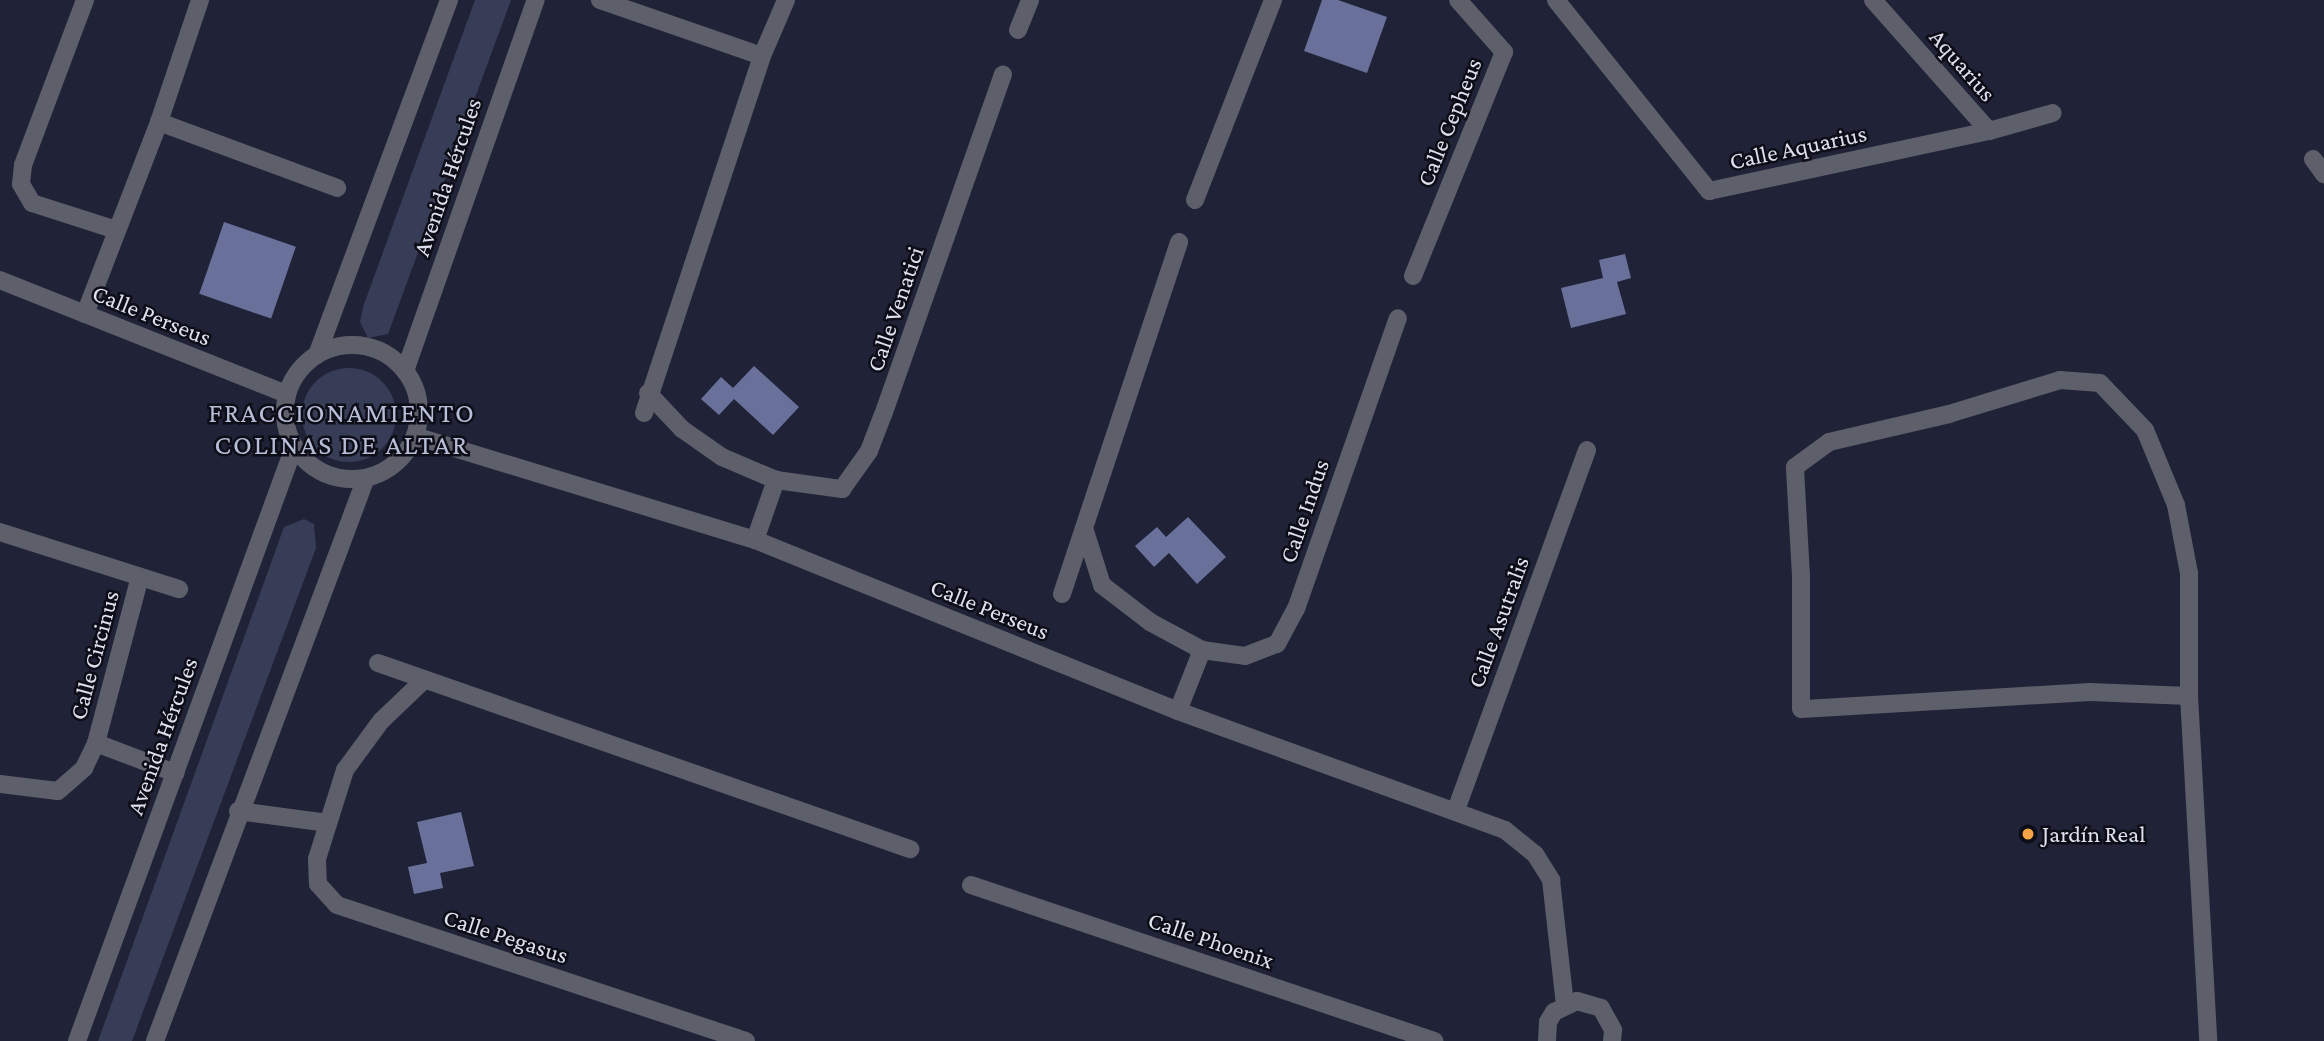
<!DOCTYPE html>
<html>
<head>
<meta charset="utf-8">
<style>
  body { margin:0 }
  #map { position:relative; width:2324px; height:1041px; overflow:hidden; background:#202337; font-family:"Crimson Pro",serif }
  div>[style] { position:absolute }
  .green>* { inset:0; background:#383d57 }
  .round { border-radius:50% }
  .water>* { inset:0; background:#69719b; transform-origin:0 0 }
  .street>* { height:18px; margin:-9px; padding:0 9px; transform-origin:9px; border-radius:9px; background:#5d5f6a }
  .street>.ring { margin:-9px; padding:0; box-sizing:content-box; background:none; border:18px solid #5d5f6a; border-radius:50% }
  .dots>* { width:19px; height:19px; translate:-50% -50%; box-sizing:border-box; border:4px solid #0c0d16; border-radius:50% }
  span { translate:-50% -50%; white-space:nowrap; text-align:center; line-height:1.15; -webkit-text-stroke:5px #0c0d16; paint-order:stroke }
  .street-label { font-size:24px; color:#dde0ee }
  .poi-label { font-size:24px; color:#dde0ee }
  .left { translate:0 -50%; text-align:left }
  .quarter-label { font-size:28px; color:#b7bdd7; letter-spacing:2px }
</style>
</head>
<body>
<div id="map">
  <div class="green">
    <div style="clip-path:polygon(475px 0,511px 0,388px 334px,368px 338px,360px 322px,363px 307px)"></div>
    <div class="round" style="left:302px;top:368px;width:94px;height:94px"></div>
    <div style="clip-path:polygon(304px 519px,314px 524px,316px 548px,132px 1041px,98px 1041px,284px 527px)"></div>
  </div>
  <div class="water">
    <div style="clip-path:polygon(1322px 0,1338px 0,1387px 17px,1367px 73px,1304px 51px)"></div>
    <div style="left:224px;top:222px;width:76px;height:76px;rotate:19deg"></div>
    <div style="clip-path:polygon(1625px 254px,1631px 278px,1617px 282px,1626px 314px,1571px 328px,1561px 288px,1603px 278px,1599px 260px)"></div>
    <div style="clip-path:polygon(754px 366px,799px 407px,773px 435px,734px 399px,719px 415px,701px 399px,721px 377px,733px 388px)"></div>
    <div style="clip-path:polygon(1188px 517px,1226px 557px,1197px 584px,1169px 553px,1154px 567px,1135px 546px,1157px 527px,1166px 537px)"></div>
    <div style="clip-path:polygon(461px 812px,474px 866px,440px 873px,443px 888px,414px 894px,408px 867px,427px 863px,417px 822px)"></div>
  </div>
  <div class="street">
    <div style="left:85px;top:0;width:176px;rotate:110.6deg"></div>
    <div style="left:23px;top:165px;width:19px;rotate:96deg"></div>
    <div style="left:21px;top:184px;width:22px;rotate:60deg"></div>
    <div style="left:32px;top:203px;width:88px;rotate:17.8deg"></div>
    <div style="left:600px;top:0;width:171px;rotate:19.1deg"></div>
    <div style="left:1556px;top:0;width:245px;rotate:51.3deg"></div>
    <div style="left:1709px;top:191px;width:286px;rotate:-12.1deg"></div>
    <div style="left:1989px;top:131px;width:66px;rotate:-15.7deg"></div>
    <div style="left:1873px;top:0;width:175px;rotate:48.5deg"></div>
    <div style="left:1018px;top:30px;width:32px;rotate:-68deg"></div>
    <div style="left:159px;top:122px;width:190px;rotate:20.3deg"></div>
    <div style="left:2313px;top:159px;width:19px;rotate:54deg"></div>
    <div style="left:1195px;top:200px;width:215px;rotate:-68.7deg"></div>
    <div style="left:1413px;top:276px;width:242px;rotate:-67.9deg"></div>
    <div style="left:1504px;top:52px;width:69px;rotate:-131.5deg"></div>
    <div style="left:0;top:280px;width:309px;rotate:21.7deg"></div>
    <div style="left:85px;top:314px;width:206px;rotate:-68.9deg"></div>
    <div style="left:159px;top:122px;width:129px;rotate:-71.4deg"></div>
    <div class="ring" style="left:285px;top:345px;width:116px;height:116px"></div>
    <div style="left:317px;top:355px;width:379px;rotate:-69.6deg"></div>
    <div style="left:405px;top:371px;width:393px;rotate:-70.6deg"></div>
    <div style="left:648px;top:393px;width:50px;rotate:46.6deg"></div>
    <div style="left:682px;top:429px;width:49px;rotate:35deg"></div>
    <div style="left:722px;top:457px;width:59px;rotate:23.1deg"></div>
    <div style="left:776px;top:480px;width:67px;rotate:7.8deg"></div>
    <div style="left:842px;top:489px;width:47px;rotate:-54.6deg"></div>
    <div style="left:869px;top:451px;width:39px;rotate:-69deg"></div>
    <div style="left:883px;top:415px;width:361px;rotate:-70.6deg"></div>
    <div style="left:644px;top:413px;width:376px;rotate:-71.7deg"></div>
    <div style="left:762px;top:56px;width:61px;rotate:-66.8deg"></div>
    <div style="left:415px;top:436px;width:356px;rotate:17deg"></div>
    <div style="left:755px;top:540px;width:456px;rotate:22deg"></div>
    <div style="left:1178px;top:711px;width:348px;rotate:20deg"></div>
    <div style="left:1505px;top:830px;width:38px;rotate:39deg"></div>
    <div style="left:1535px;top:854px;width:31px;rotate:58deg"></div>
    <div style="left:1551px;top:880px;width:125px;rotate:83.6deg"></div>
    <div style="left:1085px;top:531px;width:57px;rotate:72.5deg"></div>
    <div style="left:1102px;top:585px;width:61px;rotate:37.6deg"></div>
    <div style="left:1150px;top:622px;width:59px;rotate:28.3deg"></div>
    <div style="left:1202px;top:650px;width:43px;rotate:7.9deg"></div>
    <div style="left:1245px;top:656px;width:34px;rotate:-21deg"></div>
    <div style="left:1277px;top:644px;width:40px;rotate:-62deg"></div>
    <div style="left:1296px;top:609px;width:308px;rotate:-70.7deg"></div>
    <div style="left:0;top:532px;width:188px;rotate:17.7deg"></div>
    <div style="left:755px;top:540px;width:64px;rotate:-70.7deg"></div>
    <div style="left:1062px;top:594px;width:371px;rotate:-71.6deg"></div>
    <div style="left:378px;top:663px;width:564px;rotate:19.27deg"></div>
    <div style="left:424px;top:680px;width:59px;rotate:136.4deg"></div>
    <div style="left:381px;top:721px;width:61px;rotate:126.3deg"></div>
    <div style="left:345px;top:770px;width:93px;rotate:107.5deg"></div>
    <div style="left:317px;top:859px;width:25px;rotate:88deg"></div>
    <div style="left:318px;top:884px;width:28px;rotate:48deg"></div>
    <div style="left:337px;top:905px;width:431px;rotate:18.4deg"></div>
    <div style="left:2189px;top:696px;width:99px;rotate:-177.7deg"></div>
    <div style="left:2090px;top:692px;width:289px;rotate:176.6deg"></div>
    <div style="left:1801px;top:709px;width:133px;rotate:-90deg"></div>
    <div style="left:1801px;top:576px;width:109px;rotate:-93.2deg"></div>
    <div style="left:1795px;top:467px;width:42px;rotate:-36.3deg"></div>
    <div style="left:1829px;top:442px;width:123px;rotate:-13.1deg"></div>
    <div style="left:1949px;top:414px;width:116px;rotate:-17deg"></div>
    <div style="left:2060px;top:380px;width:40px;rotate:4.3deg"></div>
    <div style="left:2100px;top:383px;width:65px;rotate:46.2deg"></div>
    <div style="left:2145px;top:430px;width:81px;rotate:67.5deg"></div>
    <div style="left:2176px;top:505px;width:69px;rotate:79.2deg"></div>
    <div style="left:2189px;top:573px;width:123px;rotate:90deg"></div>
    <div style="left:2189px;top:696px;width:346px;rotate:86.8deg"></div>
    <div style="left:1178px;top:711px;width:66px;rotate:-68.5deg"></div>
    <div style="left:96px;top:743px;width:85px;rotate:20.8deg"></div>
    <div style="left:0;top:784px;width:58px;rotate:6.9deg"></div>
    <div style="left:58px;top:791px;width:35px;rotate:-41deg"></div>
    <div style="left:84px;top:768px;width:28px;rotate:-64deg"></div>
    <div style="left:96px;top:743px;width:169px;rotate:-75.2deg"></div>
    <div style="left:1456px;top:810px;width:383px;rotate:-70deg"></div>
    <div style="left:238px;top:811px;width:91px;rotate:7.6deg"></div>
    <div style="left:971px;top:885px;width:489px;rotate:18.6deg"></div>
    <div style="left:77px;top:1041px;width:632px;rotate:-69.93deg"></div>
    <div style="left:155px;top:1041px;width:601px;rotate:-69.46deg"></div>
    <div style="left:1547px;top:1041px;width:19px;rotate:-87deg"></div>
    <div style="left:1548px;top:1022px;width:12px;rotate:-59deg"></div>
    <div style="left:1554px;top:1012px;width:25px;rotate:-26deg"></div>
    <div style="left:1577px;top:1001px;width:25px;rotate:16deg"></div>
    <div style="left:1601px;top:1008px;width:25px;rotate:61deg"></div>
    <div style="left:1613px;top:1030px;width:11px;rotate:95deg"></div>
  </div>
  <div class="dots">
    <div style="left:2028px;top:834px;background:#f5a346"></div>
  </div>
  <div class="street-label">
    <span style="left:1963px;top:65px;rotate:49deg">Aquarius</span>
    <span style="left:1449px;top:122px;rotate:-68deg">Calle Cepheus</span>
    <span style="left:1798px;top:147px;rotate:-12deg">Calle Aquarius</span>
    <span style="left:447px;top:177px;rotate:-71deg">Avenida Hércules</span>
    <span style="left:895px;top:309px;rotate:-71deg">Calle Venatici</span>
    <span style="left:152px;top:315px;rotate:22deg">Calle Perseus</span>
    <span style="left:1304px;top:511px;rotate:-71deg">Calle Indus</span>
    <span style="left:990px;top:609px;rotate:22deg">Calle Perseus</span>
    <span style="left:1498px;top:622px;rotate:-70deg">Calle Asutralis</span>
    <span style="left:94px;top:655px;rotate:-75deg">Calle Circinus</span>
    <span style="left:162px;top:736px;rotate:-70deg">Avenida Hércules</span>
    <span style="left:506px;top:936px;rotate:18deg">Calle Pegasus</span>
    <span style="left:1211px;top:940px;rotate:19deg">Calle Phoenix</span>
  </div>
  <div class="poi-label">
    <span class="left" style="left:2042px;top:834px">Jardín Real</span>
  </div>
  <div class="quarter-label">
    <span style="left:342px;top:429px">FRACCIONAMIENTO<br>COLINAS DE ALTAR</span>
  </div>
</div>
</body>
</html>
